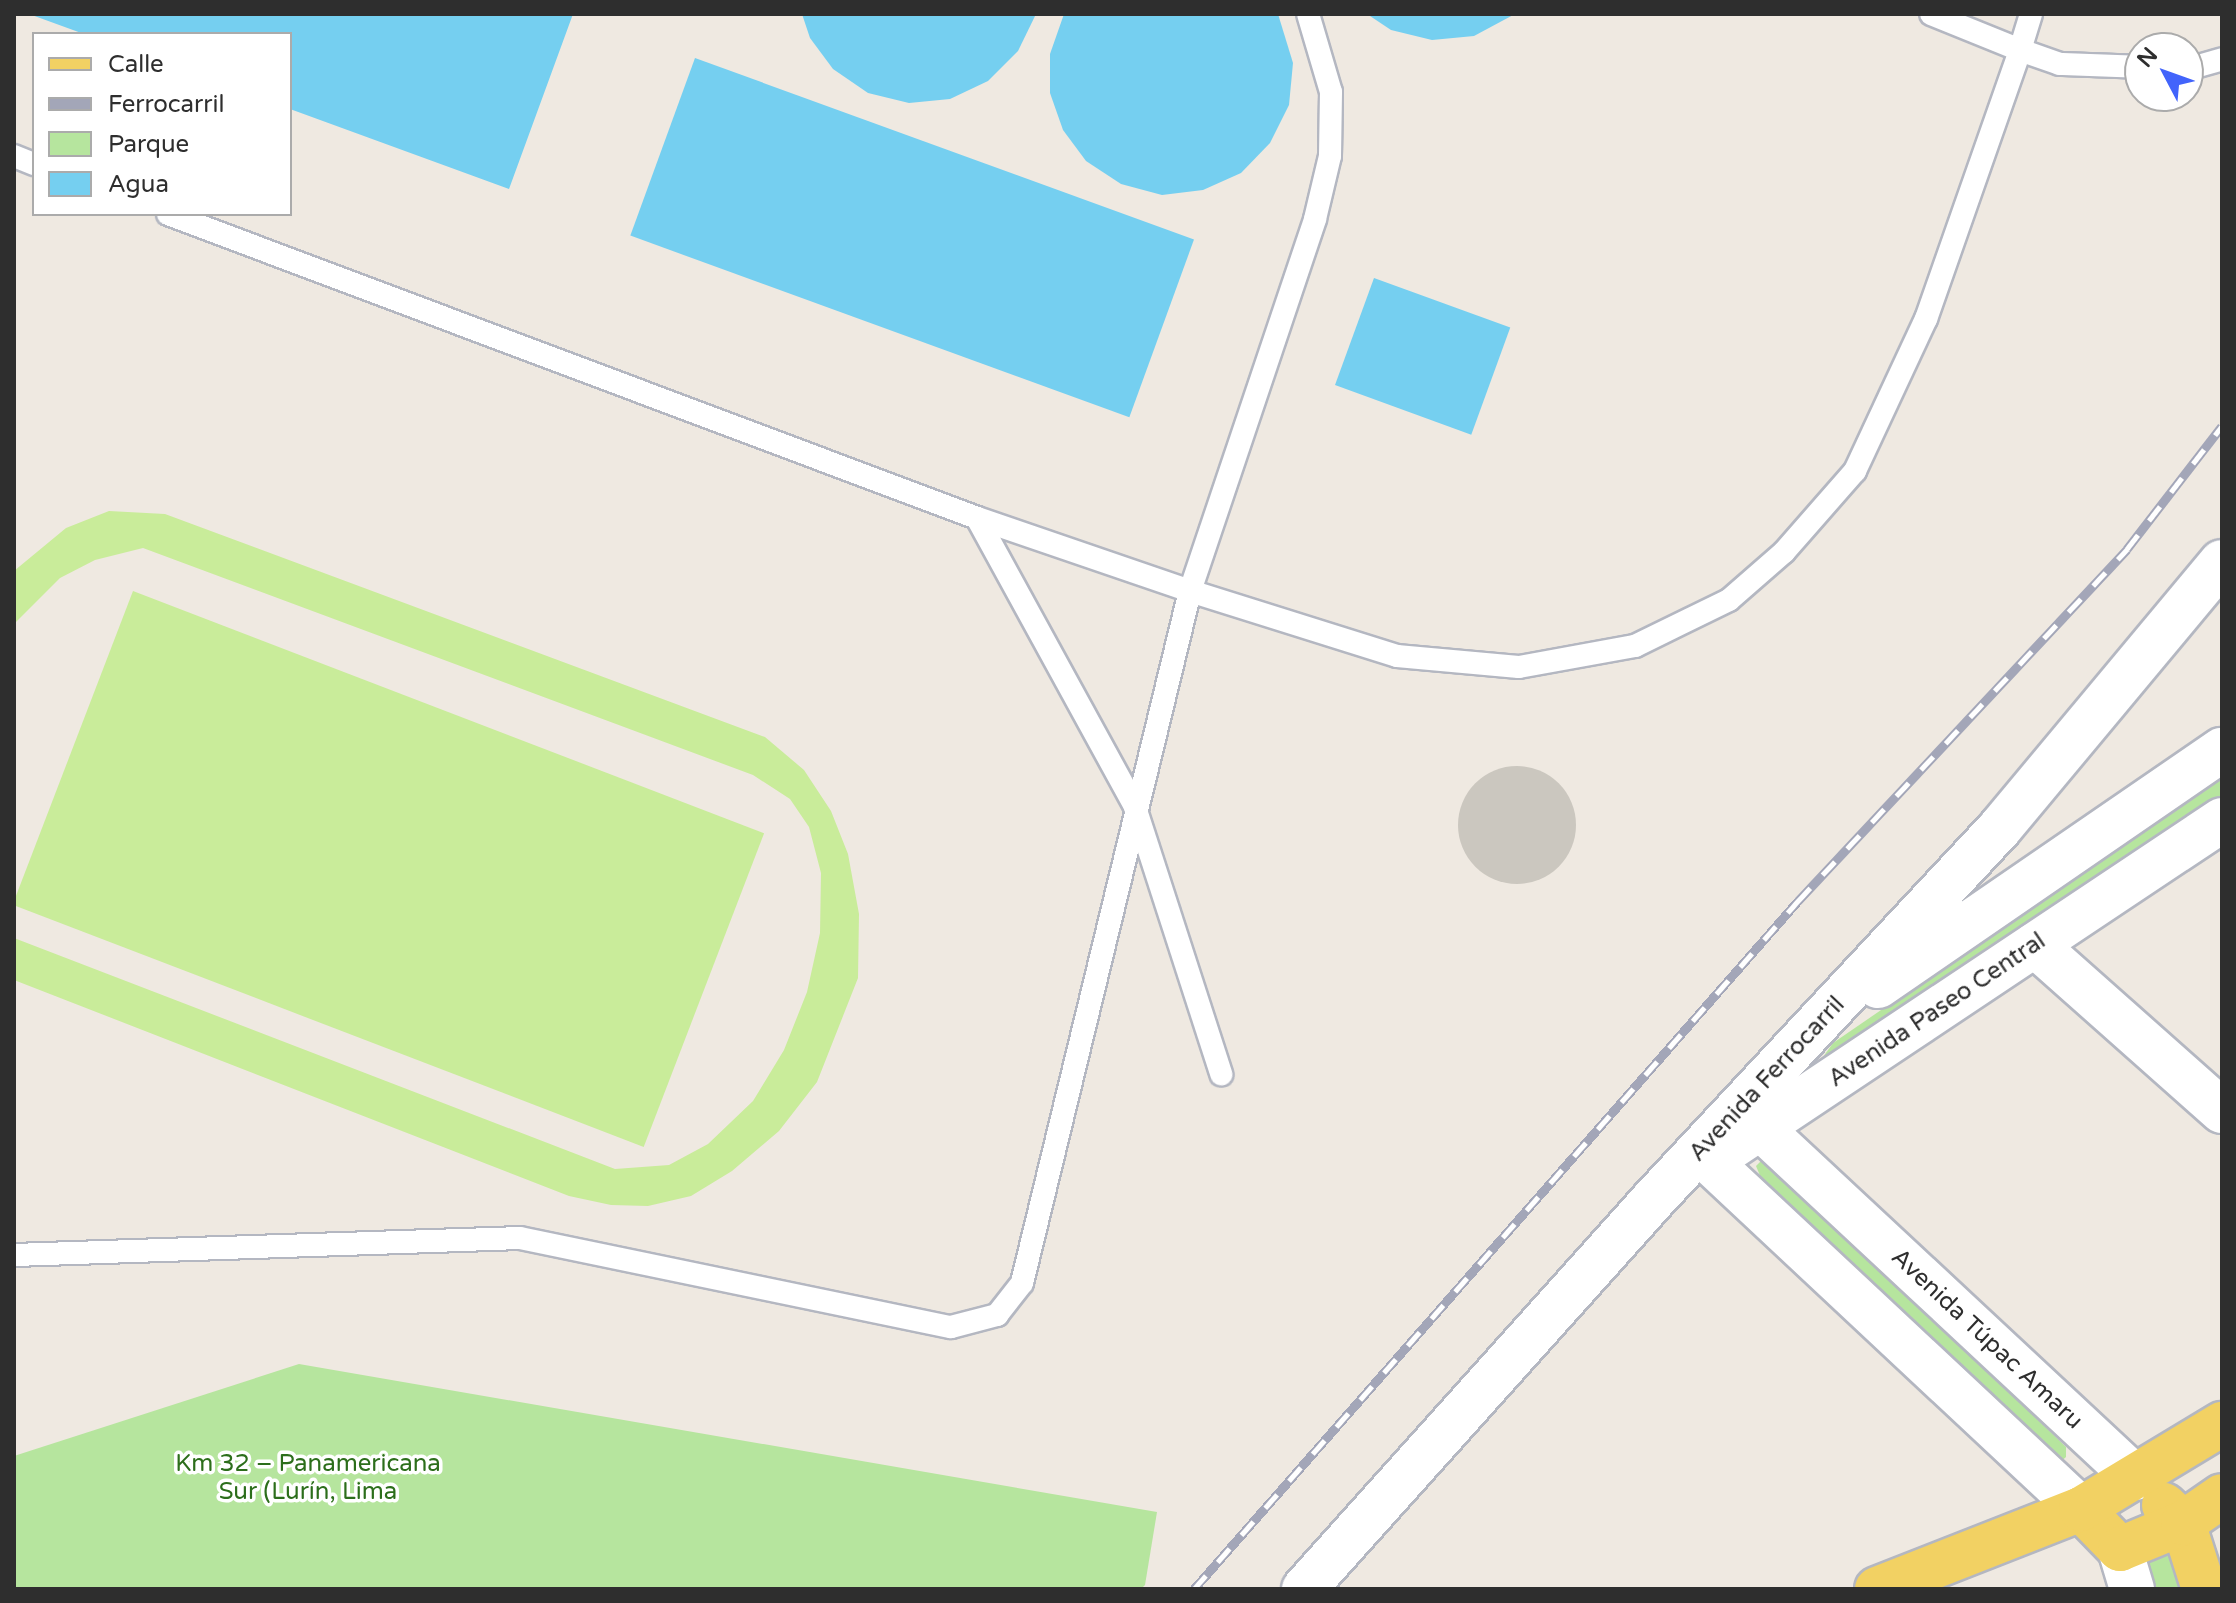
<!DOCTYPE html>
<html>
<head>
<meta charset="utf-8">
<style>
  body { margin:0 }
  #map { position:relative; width:2236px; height:1603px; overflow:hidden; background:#efe9e1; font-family:"Varela Round",sans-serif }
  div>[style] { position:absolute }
  .green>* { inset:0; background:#b6e59e }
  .pitch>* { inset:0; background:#c9ec9a; transform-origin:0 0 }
  .water>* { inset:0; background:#75cff0; transform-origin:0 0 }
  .building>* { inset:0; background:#cbc7bf }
  .round { border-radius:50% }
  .roads { filter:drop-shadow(2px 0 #b4b7c1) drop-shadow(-2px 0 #b4b7c1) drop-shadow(0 2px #b4b7c1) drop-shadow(0 -2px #b4b7c1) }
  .service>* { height:22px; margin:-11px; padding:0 11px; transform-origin:11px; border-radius:11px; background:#fff }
  .minor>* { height:44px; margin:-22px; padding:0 22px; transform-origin:22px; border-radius:22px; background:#fff }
  .tertiary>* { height:44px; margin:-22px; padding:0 22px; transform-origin:22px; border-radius:22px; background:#fff }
  .primary>* { height:44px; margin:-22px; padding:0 22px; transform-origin:22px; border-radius:22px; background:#f2d163 }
  .rail>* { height:9px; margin-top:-4.5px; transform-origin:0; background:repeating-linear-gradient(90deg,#fff 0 18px,#a3a6b8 0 36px); box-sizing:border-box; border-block:2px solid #a3a6b8 }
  span { translate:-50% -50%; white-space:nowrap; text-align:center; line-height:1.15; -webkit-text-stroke:7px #fff; paint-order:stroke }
  .street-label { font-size:24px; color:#2e2e2e }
  .park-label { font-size:24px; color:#2c6e1b }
  .frame { position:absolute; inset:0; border:16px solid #2e2e2e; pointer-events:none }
  .legend { position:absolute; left:32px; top:32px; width:260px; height:184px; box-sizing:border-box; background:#fff; border:2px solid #ababab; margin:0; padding:10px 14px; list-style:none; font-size:24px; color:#2e2e2e }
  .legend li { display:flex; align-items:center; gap:16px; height:40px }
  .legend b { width:40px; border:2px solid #ababab }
  .north { position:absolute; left:2124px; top:32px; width:80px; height:80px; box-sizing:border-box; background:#fff; border:2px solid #ababab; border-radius:50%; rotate:311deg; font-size:22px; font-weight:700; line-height:32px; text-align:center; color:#2e2e2e }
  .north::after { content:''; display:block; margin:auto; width:28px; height:36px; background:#4264fb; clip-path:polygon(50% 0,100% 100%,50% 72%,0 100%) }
</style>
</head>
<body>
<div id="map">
  <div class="green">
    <div style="clip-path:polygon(2222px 776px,2222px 805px,1829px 1070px,1821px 1060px,1833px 1043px)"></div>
    <div style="clip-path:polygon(1762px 1160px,1773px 1163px,2066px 1447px,2066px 1457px,2057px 1465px,1763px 1183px,1756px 1166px)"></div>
    <div style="clip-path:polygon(299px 1364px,1157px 1512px,1145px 1585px,1141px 1589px,14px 1589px,14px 1456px)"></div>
    <div style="clip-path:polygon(2170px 1541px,2195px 1589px,2155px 1589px,2147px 1560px)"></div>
  </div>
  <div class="pitch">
    <div style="clip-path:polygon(109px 511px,165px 514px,765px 737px,804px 770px,831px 811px,848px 854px,859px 914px,858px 978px,817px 1082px,779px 1131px,732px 1171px,691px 1196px,648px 1206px,611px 1205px,569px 1196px,14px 980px,14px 938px,615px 1169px,669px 1165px,708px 1144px,753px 1101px,784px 1050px,807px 992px,820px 933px,821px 873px,809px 827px,790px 799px,753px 775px,143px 548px,95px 560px,60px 578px,14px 624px,14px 571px,66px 528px)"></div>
    <div style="left:133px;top:591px;width:676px;height:336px;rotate:21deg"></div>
  </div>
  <div class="water">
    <div style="clip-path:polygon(29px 14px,573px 14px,509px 189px,290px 109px,290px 34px,84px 34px)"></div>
    <div style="clip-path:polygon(802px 14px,1036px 14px,1018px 51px,988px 81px,950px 99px,909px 103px,868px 93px,833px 69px,810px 38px)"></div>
    <div style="clip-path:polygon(1064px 14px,1278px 14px,1293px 63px,1289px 105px,1270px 143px,1241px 173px,1203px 190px,1162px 195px,1121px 184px,1086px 161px,1063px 130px,1050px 93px,1050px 54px)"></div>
    <div style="clip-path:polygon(1367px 14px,1515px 14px,1474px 36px,1432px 40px,1391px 30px)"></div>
    <div style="left:695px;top:58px;width:531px;height:189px;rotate:20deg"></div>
    <div style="left:1374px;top:278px;width:145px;height:114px;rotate:20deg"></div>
  </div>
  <div class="building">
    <div class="round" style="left:1458px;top:766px;width:118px;height:118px"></div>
  </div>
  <div class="roads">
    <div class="service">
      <div style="left:1931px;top:14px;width:96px;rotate:22deg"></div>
      <div style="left:2020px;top:50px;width:38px;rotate:-73deg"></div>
      <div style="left:2188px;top:69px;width:35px;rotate:-16deg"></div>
      <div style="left:14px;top:156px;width:22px;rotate:22deg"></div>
      <div style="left:168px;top:214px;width:864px;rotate:20.59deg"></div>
      <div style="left:977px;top:518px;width:225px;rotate:18.9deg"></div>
      <div style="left:1190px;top:591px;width:217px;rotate:17.4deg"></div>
      <div style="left:1397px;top:656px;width:122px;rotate:5.2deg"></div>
      <div style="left:1519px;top:667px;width:118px;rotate:-10.3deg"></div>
      <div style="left:1635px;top:646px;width:105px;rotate:-26.1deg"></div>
      <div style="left:1729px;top:600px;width:73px;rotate:-41.1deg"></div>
      <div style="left:1784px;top:552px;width:108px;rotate:-48.8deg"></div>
      <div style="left:1855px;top:471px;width:168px;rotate:-65deg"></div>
      <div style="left:1926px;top:319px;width:285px;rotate:-70.7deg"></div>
      <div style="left:2020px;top:50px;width:42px;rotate:19.3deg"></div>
      <div style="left:2060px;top:64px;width:80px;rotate:2.1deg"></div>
      <div style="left:977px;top:518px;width:329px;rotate:61.3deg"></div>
      <div style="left:1135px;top:807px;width:281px;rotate:72.1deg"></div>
      <div style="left:14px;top:1255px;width:506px;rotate:-1.92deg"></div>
      <div style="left:520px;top:1238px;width:440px;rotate:11.7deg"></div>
      <div style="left:951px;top:1327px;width:48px;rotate:-14.6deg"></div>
      <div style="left:997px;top:1315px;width:41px;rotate:-52deg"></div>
      <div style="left:1022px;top:1283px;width:712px;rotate:-76.35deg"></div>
      <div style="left:1190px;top:591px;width:392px;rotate:-71.4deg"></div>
      <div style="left:1315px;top:219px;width:65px;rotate:-76.6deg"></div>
      <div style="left:1330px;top:156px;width:64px;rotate:-89.1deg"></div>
      <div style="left:1331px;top:92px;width:81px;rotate:-106.4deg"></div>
    </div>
    <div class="minor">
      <div style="left:2035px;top:945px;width:250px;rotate:41.6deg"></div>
    </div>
    <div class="tertiary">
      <div style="left:1878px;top:986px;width:417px;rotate:-34.5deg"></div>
      <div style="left:1740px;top:1109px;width:541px;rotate:42.98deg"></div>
      <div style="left:1721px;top:1154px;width:602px;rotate:-33.69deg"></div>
      <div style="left:1710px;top:1162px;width:508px;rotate:43.09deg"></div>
      <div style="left:2120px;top:1549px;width:42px;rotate:73.3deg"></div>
      <div style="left:1304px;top:1589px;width:523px;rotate:-48.1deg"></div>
      <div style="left:1653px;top:1200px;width:509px;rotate:-46.99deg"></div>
      <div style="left:2000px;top:828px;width:346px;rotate:-50.2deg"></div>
    </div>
    <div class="primary">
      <div style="left:2164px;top:1505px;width:26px;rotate:43deg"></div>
      <div style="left:2183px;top:1523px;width:69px;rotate:72.3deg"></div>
      <div style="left:2081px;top:1509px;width:56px;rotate:45.7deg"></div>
      <div style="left:2120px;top:1549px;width:68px;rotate:-22.4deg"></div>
      <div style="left:2183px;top:1523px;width:47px;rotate:-34.7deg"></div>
      <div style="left:1877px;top:1589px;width:219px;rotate:-21.4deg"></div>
      <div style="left:2081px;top:1509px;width:165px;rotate:-31.1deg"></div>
    </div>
  </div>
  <div class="rail">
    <div style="left:1194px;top:1589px;width:916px;rotate:-48.72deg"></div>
    <div style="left:1798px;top:901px;width:482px;rotate:-46.9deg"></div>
    <div style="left:2127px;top:549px;width:155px;rotate:-52.3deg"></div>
  </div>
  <div class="street-label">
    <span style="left:1937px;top:1010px;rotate:-34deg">Avenida Paseo Central</span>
    <span style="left:1767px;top:1079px;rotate:-47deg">Avenida Ferrocarril</span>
    <span style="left:1987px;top:1339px;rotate:43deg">Avenida Túpac Amaru</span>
  </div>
  <div class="park-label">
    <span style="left:308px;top:1478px">Km 32 – Panamericana<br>Sur (Lurín, Lima</span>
  </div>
  <div class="frame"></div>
  <ul class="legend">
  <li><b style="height:10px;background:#f2d163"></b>Calle</li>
  <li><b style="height:10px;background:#a3a6b8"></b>Ferrocarril</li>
  <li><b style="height:22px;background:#b6e59e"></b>Parque</li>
  <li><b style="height:22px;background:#75cff0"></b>Agua</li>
  </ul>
  <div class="north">N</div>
</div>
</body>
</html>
